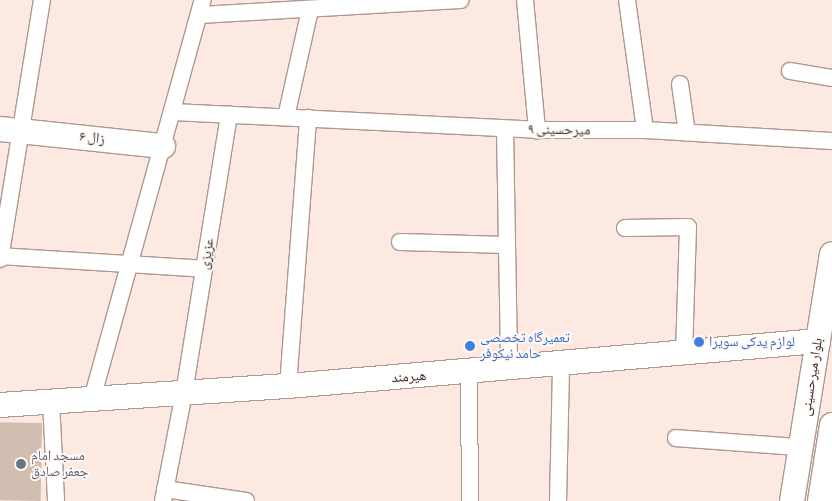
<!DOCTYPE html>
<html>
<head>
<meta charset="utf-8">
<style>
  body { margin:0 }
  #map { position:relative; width:832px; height:501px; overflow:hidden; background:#fce9e2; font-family:"Sofia Sans Condensed","Noto Naskh Arabic",sans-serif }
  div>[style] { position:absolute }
  .building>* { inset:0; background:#d1beb1; transform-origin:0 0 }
  .roads { filter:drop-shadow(1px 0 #ae9890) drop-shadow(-1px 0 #ae9890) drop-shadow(0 1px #ae9890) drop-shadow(0 -1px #ae9890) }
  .street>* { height:16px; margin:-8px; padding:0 8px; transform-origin:8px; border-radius:8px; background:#fff }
  .secondary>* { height:24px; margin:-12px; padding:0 12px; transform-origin:12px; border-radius:12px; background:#fff }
  .dots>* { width:14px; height:14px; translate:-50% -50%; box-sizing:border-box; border:2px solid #fffaf8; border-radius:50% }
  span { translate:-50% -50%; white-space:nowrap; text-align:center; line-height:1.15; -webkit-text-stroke:4px #fffaf8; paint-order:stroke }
  .street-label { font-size:14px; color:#352c29 }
  .shop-label { font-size:14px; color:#366cbe }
  .left { translate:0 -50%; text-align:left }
  .worship-label { font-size:14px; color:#5b616d }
</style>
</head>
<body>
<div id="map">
  <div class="building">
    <div style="left:42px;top:423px;width:78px;height:42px;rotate:91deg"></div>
  </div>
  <div class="roads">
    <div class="street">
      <div style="left:525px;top:0;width:131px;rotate:84.7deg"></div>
      <div style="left:627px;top:0;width:131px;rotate:82.1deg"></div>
      <div style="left:199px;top:15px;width:262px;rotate:-3.3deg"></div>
      <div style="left:790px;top:71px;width:43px;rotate:9.5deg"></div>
      <div style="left:680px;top:84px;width:49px;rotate:81.9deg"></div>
      <div style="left:173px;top:112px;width:364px;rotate:2.8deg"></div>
      <div style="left:537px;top:130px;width:108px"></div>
      <div style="left:645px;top:130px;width:187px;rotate:3.4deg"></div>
      <div style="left:286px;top:117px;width:110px;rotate:-77.4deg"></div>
      <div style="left:505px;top:129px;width:240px;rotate:89deg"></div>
      <div style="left:625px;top:228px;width:63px;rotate:-0.9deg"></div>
      <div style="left:688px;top:227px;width:126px;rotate:91.8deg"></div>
      <div style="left:400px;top:242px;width:107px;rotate:1.6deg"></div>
      <div style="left:0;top:256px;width:204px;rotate:3.6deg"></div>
      <div style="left:0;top:259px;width:262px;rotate:-80.8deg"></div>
      <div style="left:469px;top:372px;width:129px;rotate:89.6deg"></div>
      <div style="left:288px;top:386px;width:269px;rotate:-85.7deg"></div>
      <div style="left:92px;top:399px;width:414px;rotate:-74.5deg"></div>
      <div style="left:51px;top:401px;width:100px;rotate:87.1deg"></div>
      <div style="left:676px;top:438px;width:124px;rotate:4.2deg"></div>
      <div style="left:165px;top:489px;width:82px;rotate:8.4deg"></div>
      <div style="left:163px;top:501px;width:110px;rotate:-79deg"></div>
      <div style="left:184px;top:393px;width:282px;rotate:-80.8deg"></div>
      <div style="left:558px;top:501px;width:137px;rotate:-88.7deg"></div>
    </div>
    <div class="secondary">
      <div style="left:0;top:129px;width:164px;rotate:6deg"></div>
      <div style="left:0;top:405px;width:289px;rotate:-3.8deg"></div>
      <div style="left:288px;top:386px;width:532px;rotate:-4.85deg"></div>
      <div style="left:792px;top:501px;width:250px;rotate:-80.8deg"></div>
      <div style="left:820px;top:501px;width:77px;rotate:-81deg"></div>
    </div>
  </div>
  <div class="dots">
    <div style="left:699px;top:342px;background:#3f7fe0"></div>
    <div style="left:470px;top:346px;background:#3f7fe0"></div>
    <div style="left:21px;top:464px;background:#6b7280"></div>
  </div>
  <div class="street-label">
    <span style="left:559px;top:130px;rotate:1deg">میرحسینی ۹</span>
    <span style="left:92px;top:138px;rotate:6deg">زال ۶</span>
    <span style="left:207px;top:254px;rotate:-81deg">عزیزی</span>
    <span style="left:409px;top:377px;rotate:-4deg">هیرمند</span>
    <span style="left:812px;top:377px;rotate:-81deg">بلوار میرحسینی</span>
  </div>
  <div class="shop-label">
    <span class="left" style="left:480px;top:346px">تعمیرگاه تخصصی<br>حامد نیکوفر</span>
    <span class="left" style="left:709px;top:342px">لوازم یدکی سویرا</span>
  </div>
  <div class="worship-label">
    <span class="left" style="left:31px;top:464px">مسجد امام<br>جعفر صادق</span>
  </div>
</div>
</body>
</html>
